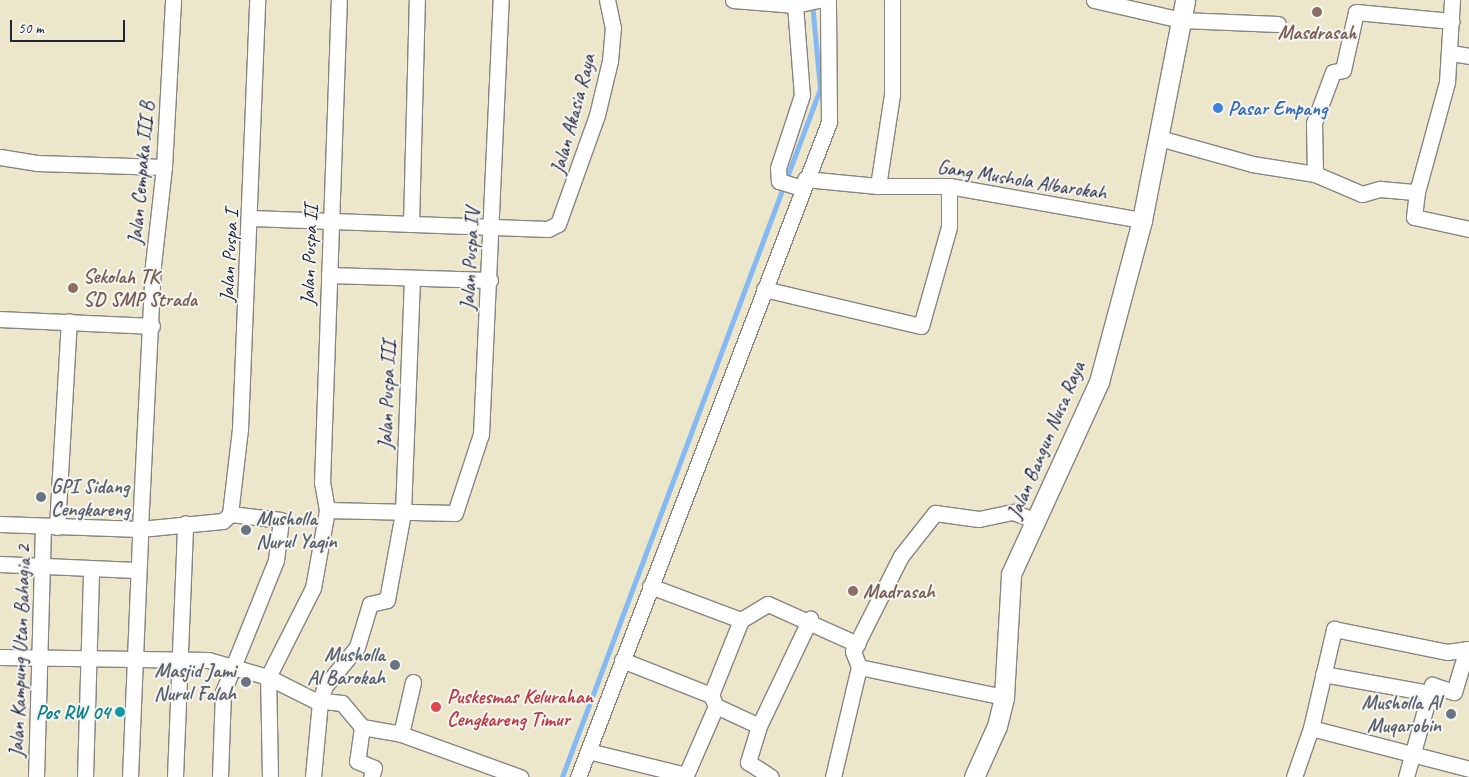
<!DOCTYPE html>
<html>
<head>
<meta charset="utf-8">
<style>
  body { margin:0 }
  #map { position:relative; width:1469px; height:777px; overflow:hidden; background:#ece6ca; font-family:Caveat,sans-serif }
  div>[style] { position:absolute }
  .stream>* { height:4.5px; margin:-2.25px; padding:0 2.25px; transform-origin:2.25px; border-radius:2.25px; background:#85b9f3 }
  .roads { filter:drop-shadow(1px 0 #878482) drop-shadow(-1px 0 #878482) drop-shadow(0 1px #878482) drop-shadow(0 -1px #878482) }
  .minor>* { height:15px; margin:-7.5px; padding:0 7.5px; transform-origin:7.5px; border-radius:7.5px; background:#fff }
  .tertiary>* { height:19px; margin:-9.5px; padding:0 9.5px; transform-origin:9.5px; border-radius:9.5px; background:#fff }
  .dots>* { width:14px; height:14px; translate:-50% -50%; box-sizing:border-box; border:2px solid #f6f6f2; border-radius:50% }
  span { translate:-50% -50%; white-space:nowrap; text-align:center; line-height:1.15; -webkit-text-stroke:4px #f6f6f2; paint-order:stroke }
  .education-label { font-size:20px; color:#785e54; font-weight:700 }
  .left { translate:0 -50%; text-align:left }
  .shop-label { font-size:20px; color:#366cbe; font-weight:700 }
  .street-label { font-size:20px; color:#22223b }
  .worship-label { font-size:20px; color:#5b616d; font-weight:700 }
  .right { translate:-100% -50%; text-align:right }
  .health-label { font-size:20px; color:#be3a42; font-weight:700 }
  .culture-label { font-size:20px; color:#0d838f; font-weight:700 }
  .scale { position:absolute; left:10px; top:20px; width:115px; height:22px; box-sizing:border-box; border:2px solid #22223b; border-top:0; padding-left:6px; font-size:15px; line-height:18px; white-space:nowrap; color:#22223b; -webkit-text-stroke:4px #f6f6f2; paint-order:stroke }
</style>
</head>
<body>
<div id="map">
  <div class="stream">
    <div style="left:562px;top:777px;width:735px;rotate:-69.44deg"></div>
    <div style="left:820px;top:89px;width:86px;rotate:-95.3deg"></div>
  </div>
  <div class="roads">
    <div class="minor">
      <div style="left:733px;top:0;width:62px;rotate:4.6deg"></div>
      <div style="left:795px;top:5px;width:24px;rotate:-12deg"></div>
      <div style="left:1094px;top:0;width:89px;rotate:12.9deg"></div>
      <div style="left:1181px;top:20px;width:97px;rotate:2.4deg"></div>
      <div style="left:795px;top:5px;width:90px;rotate:85.6deg"></div>
      <div style="left:802px;top:95px;width:77px;rotate:108.2deg"></div>
      <div style="left:778px;top:168px;width:13px;rotate:86deg"></div>
      <div style="left:779px;top:181px;width:24px;rotate:17deg"></div>
      <div style="left:1451px;top:53px;width:18px;rotate:9deg"></div>
      <div style="left:1159px;top:138px;width:97px;rotate:15.6deg"></div>
      <div style="left:1252px;top:164px;width:64px;rotate:9deg"></div>
      <div style="left:1315px;top:174px;width:51px;rotate:23.1deg"></div>
      <div style="left:1362px;top:194px;width:19px;rotate:-16deg"></div>
      <div style="left:1380px;top:189px;width:37px;rotate:5deg"></div>
      <div style="left:1417px;top:192px;width:25px;rotate:97deg"></div>
      <div style="left:1414px;top:217px;width:56px;rotate:12.3deg"></div>
      <div style="left:0;top:157px;width:37px;rotate:9deg"></div>
      <div style="left:37px;top:163px;width:127px;rotate:1.8deg"></div>
      <div style="left:1315px;top:174px;width:51px;rotate:-91.1deg"></div>
      <div style="left:1314px;top:123px;width:54px;rotate:-69.6deg"></div>
      <div style="left:1333px;top:72px;width:10px;rotate:-11deg"></div>
      <div style="left:1343px;top:70px;width:59px;rotate:-77.4deg"></div>
      <div style="left:1356px;top:12px;width:96px;rotate:5.4deg"></div>
      <div style="left:805px;top:179px;width:73px;rotate:5.5deg"></div>
      <div style="left:878px;top:186px;width:71px"></div>
      <div style="left:949px;top:186px;width:196px;rotate:10deg"></div>
      <div style="left:878px;top:186px;width:92px;rotate:-81.3deg"></div>
      <div style="left:892px;top:95px;width:95px;rotate:-90deg"></div>
      <div style="left:1417px;top:192px;width:114px;rotate:-74.7deg"></div>
      <div style="left:1447px;top:82px;width:82px;rotate:-86.5deg"></div>
      <div style="left:251px;top:218px;width:297px;rotate:2.1deg"></div>
      <div style="left:548px;top:229px;width:11px;rotate:-27deg"></div>
      <div style="left:558px;top:224px;width:116px;rotate:-70.3deg"></div>
      <div style="left:597px;top:115px;width:56px;rotate:-76.5deg"></div>
      <div style="left:610px;top:61px;width:33px;rotate:-85deg"></div>
      <div style="left:613px;top:28px;width:29px;rotate:-102deg"></div>
      <div style="left:411px;top:224px;width:224px;rotate:-88.5deg"></div>
      <div style="left:329px;top:275px;width:161px;rotate:1.8deg"></div>
      <div style="left:764px;top:289px;width:161px;rotate:13.3deg"></div>
      <div style="left:921px;top:326px;width:103px;rotate:-74.2deg"></div>
      <div style="left:949px;top:227px;width:41px;rotate:-90deg"></div>
      <div style="left:0;top:319px;width:152px;rotate:2.6deg"></div>
      <div style="left:327px;top:510px;width:128px;rotate:1.3deg"></div>
      <div style="left:455px;top:513px;width:83px;rotate:-71.8deg"></div>
      <div style="left:481px;top:434px;width:434px;rotate:-87.4deg"></div>
      <div style="left:230px;top:514px;width:86px;rotate:-83.3deg"></div>
      <div style="left:240px;top:429px;width:429px;rotate:-87.7deg"></div>
      <div style="left:0;top:524px;width:140px;rotate:2deg"></div>
      <div style="left:140px;top:529px;width:83px;rotate:-5.5deg"></div>
      <div style="left:223px;top:521px;width:10px;rotate:-45deg"></div>
      <div style="left:57px;top:527px;width:206px;rotate:-86.7deg"></div>
      <div style="left:140px;top:529px;width:264px;rotate:-87.2deg"></div>
      <div style="left:153px;top:265px;width:99px;rotate:-83.6deg"></div>
      <div style="left:164px;top:167px;width:167px;rotate:-86.9deg"></div>
      <div style="left:0;top:564px;width:136px;rotate:2.5deg"></div>
      <div style="left:650px;top:586px;width:97px;rotate:20.5deg"></div>
      <div style="left:741px;top:620px;width:31px;rotate:-31deg"></div>
      <div style="left:768px;top:604px;width:98px;rotate:24.2deg"></div>
      <div style="left:0;top:657px;width:208px;rotate:0.8deg"></div>
      <div style="left:208px;top:660px;width:62px;rotate:15.8deg"></div>
      <div style="left:268px;top:677px;width:51px;rotate:26.6deg"></div>
      <div style="left:314px;top:700px;width:28px;rotate:6deg"></div>
      <div style="left:342px;top:703px;width:31px;rotate:50deg"></div>
      <div style="left:622px;top:660px;width:96px;rotate:21.5deg"></div>
      <div style="left:711px;top:695px;width:12px;rotate:66deg"></div>
      <div style="left:716px;top:706px;width:47px;rotate:24.9deg"></div>
      <div style="left:759px;top:726px;width:38px;rotate:107deg"></div>
      <div style="left:748px;top:762px;width:27px;rotate:33deg"></div>
      <div style="left:859px;top:667px;width:148px;rotate:11.7deg"></div>
      <div style="left:1323px;top:674px;width:109px;rotate:10.1deg"></div>
      <div style="left:413px;top:682px;width:53px;rotate:103deg"></div>
      <div style="left:401px;top:734px;width:127px;rotate:19.9deg"></div>
      <div style="left:711px;top:695px;width:81px;rotate:-68.2deg"></div>
      <div style="left:759px;top:726px;width:119px;rotate:-64.5deg"></div>
      <div style="left:362px;top:727px;width:34px;rotate:98deg"></div>
      <div style="left:357px;top:761px;width:18px;rotate:22deg"></div>
      <div style="left:374px;top:768px;width:9px;rotate:108deg"></div>
      <div style="left:362px;top:727px;width:40px;rotate:10deg"></div>
      <div style="left:1311px;top:728px;width:163px;rotate:14.5deg"></div>
      <div style="left:588px;top:751px;width:101px;rotate:13.8deg"></div>
      <div style="left:686px;top:775px;width:75px;rotate:-66.5deg"></div>
      <div style="left:36px;top:777px;width:251px;rotate:-88.4deg"></div>
      <div style="left:85px;top:777px;width:208px;rotate:-88.3deg"></div>
      <div style="left:130px;top:777px;width:241px;rotate:-87.6deg"></div>
      <div style="left:175px;top:777px;width:254px;rotate:-87.7deg"></div>
      <div style="left:220px;top:777px;width:85px;rotate:-88deg"></div>
      <div style="left:223px;top:692px;width:142px;rotate:-68.1deg"></div>
      <div style="left:276px;top:560px;width:40px;rotate:-82.9deg"></div>
      <div style="left:281px;top:520px;width:51px;rotate:-173.3deg"></div>
      <div style="left:270px;top:777px;width:100px;rotate:-91.1deg"></div>
      <div style="left:268px;top:677px;width:100px;rotate:-63.2deg"></div>
      <div style="left:313px;top:588px;width:79px;rotate:-79.8deg"></div>
      <div style="left:327px;top:510px;width:27px;rotate:-100deg"></div>
      <div style="left:322px;top:483px;width:483px;rotate:-88deg"></div>
      <div style="left:313px;top:777px;width:76px;rotate:-84.7deg"></div>
      <div style="left:320px;top:701px;width:16px;rotate:-72deg"></div>
      <div style="left:325px;top:686px;width:50px;rotate:-50.6deg"></div>
      <div style="left:357px;top:647px;width:45px;rotate:-73.2deg"></div>
      <div style="left:370px;top:604px;width:17px;rotate:-13deg"></div>
      <div style="left:387px;top:600px;width:88px;rotate:-79.6deg"></div>
      <div style="left:403px;top:513px;width:235px;rotate:-87.8deg"></div>
      <div style="left:578px;top:777px;width:701px;rotate:-69.03deg"></div>
      <div style="left:829px;top:122px;width:122px;rotate:-90.5deg"></div>
      <div style="left:833px;top:777px;width:113px;rotate:-76.7deg"></div>
      <div style="left:859px;top:667px;width:17px;rotate:-111deg"></div>
      <div style="left:853px;top:651px;width:106px;rotate:-63.2deg"></div>
      <div style="left:901px;top:556px;width:55px;rotate:-51.7deg"></div>
      <div style="left:935px;top:513px;width:44px;rotate:7.8deg"></div>
      <div style="left:979px;top:519px;width:35px;rotate:-12deg"></div>
      <div style="left:1013px;top:512px;width:25px;rotate:21deg"></div>
      <div style="left:1294px;top:777px;width:52px;rotate:-70.9deg"></div>
      <div style="left:1311px;top:728px;width:102px;rotate:-76.9deg"></div>
      <div style="left:1334px;top:629px;width:115px;rotate:11.5deg"></div>
      <div style="left:1447px;top:652px;width:22px;rotate:-8deg"></div>
      <div style="left:1406px;top:777px;width:96px;rotate:-74.2deg"></div>
      <div style="left:1432px;top:685px;width:23px;rotate:18deg"></div>
      <div style="left:1454px;top:692px;width:45px;rotate:-73.2deg"></div>
    </div>
    <div class="tertiary">
      <div style="left:974px;top:777px;width:56px;rotate:-65.7deg"></div>
      <div style="left:997px;top:726px;width:30px;rotate:-76deg"></div>
      <div style="left:1004px;top:697px;width:123px;rotate:-86.7deg"></div>
      <div style="left:1011px;top:574px;width:211px;rotate:-65.4deg"></div>
      <div style="left:1099px;top:382px;width:168px;rotate:-75.1deg"></div>
      <div style="left:1142px;top:220px;width:224px;rotate:-78.9deg"></div>
    </div>
  </div>
  <div class="dots">
    <div style="left:1317px;top:12px;background:#8d6e63"></div>
    <div style="left:1218px;top:108px;background:#3f7fe0"></div>
    <div style="left:73px;top:288px;background:#8d6e63"></div>
    <div style="left:41px;top:497px;background:#6b7280"></div>
    <div style="left:246px;top:530px;background:#6b7280"></div>
    <div style="left:853px;top:591px;background:#8d6e63"></div>
    <div style="left:395px;top:665px;background:#6b7280"></div>
    <div style="left:246px;top:682px;background:#6b7280"></div>
    <div style="left:436px;top:707px;background:#e0444e"></div>
    <div style="left:120px;top:712px;background:#0f9aa8"></div>
    <div style="left:1451px;top:714px;background:#6b7280"></div>
  </div>
  <div class="education-label">
    <span style="left:1317px;top:32px">Masdrasah</span>
    <span class="left" style="left:83px;top:288px">Sekolah TK<br>SD SMP Strada</span>
    <span class="left" style="left:863px;top:591px">Madrasah</span>
  </div>
  <div class="shop-label">
    <span class="left" style="left:1228px;top:108px">Pasar Empang</span>
  </div>
  <div class="street-label">
    <span style="left:573px;top:114px;rotate:-75deg">Jalan Akasia Raya</span>
    <span style="left:141px;top:173px;rotate:-85deg">Jalan Cempaka III B</span>
    <span style="left:1022px;top:180px;rotate:9deg">Gang Mushola Albarokah</span>
    <span style="left:309px;top:255px;rotate:-88deg">Jalan Puspa II</span>
    <span style="left:229px;top:256px;rotate:-87deg">Jalan Puspa I</span>
    <span style="left:470px;top:259px;rotate:-87deg">Jalan Puspa IV</span>
    <span style="left:387px;top:395px;rotate:-88deg">Jalan Puspa III</span>
    <span style="left:1046px;top:440px;rotate:-67deg">Jalan Bangun Nusa Raya</span>
    <span style="left:20px;top:651px;rotate:-88deg">Jalan Kampung Utan Bahagia 2</span>
  </div>
  <div class="worship-label">
    <span class="left" style="left:51px;top:498px">GPI Sidang<br>Cengkareng</span>
    <span class="left" style="left:256px;top:530px">Musholla<br>Nurul Yaqin</span>
    <span class="right" style="left:385px;top:666px">Musholla<br>Al Barokah</span>
    <span class="right" style="left:236px;top:682px">Masjid Jami<br>Nurul Falah</span>
    <span class="right" style="left:1441px;top:714px">Musholla Al<br>Muqarobin</span>
  </div>
  <div class="health-label">
    <span class="left" style="left:447px;top:708px">Puskesmas Kelurahan<br>Cengkareng Timur</span>
  </div>
  <div class="culture-label">
    <span class="right" style="left:110px;top:712px">Pos RW 04</span>
  </div>
  <div class="scale">50 m</div>
</div>
</body>
</html>
